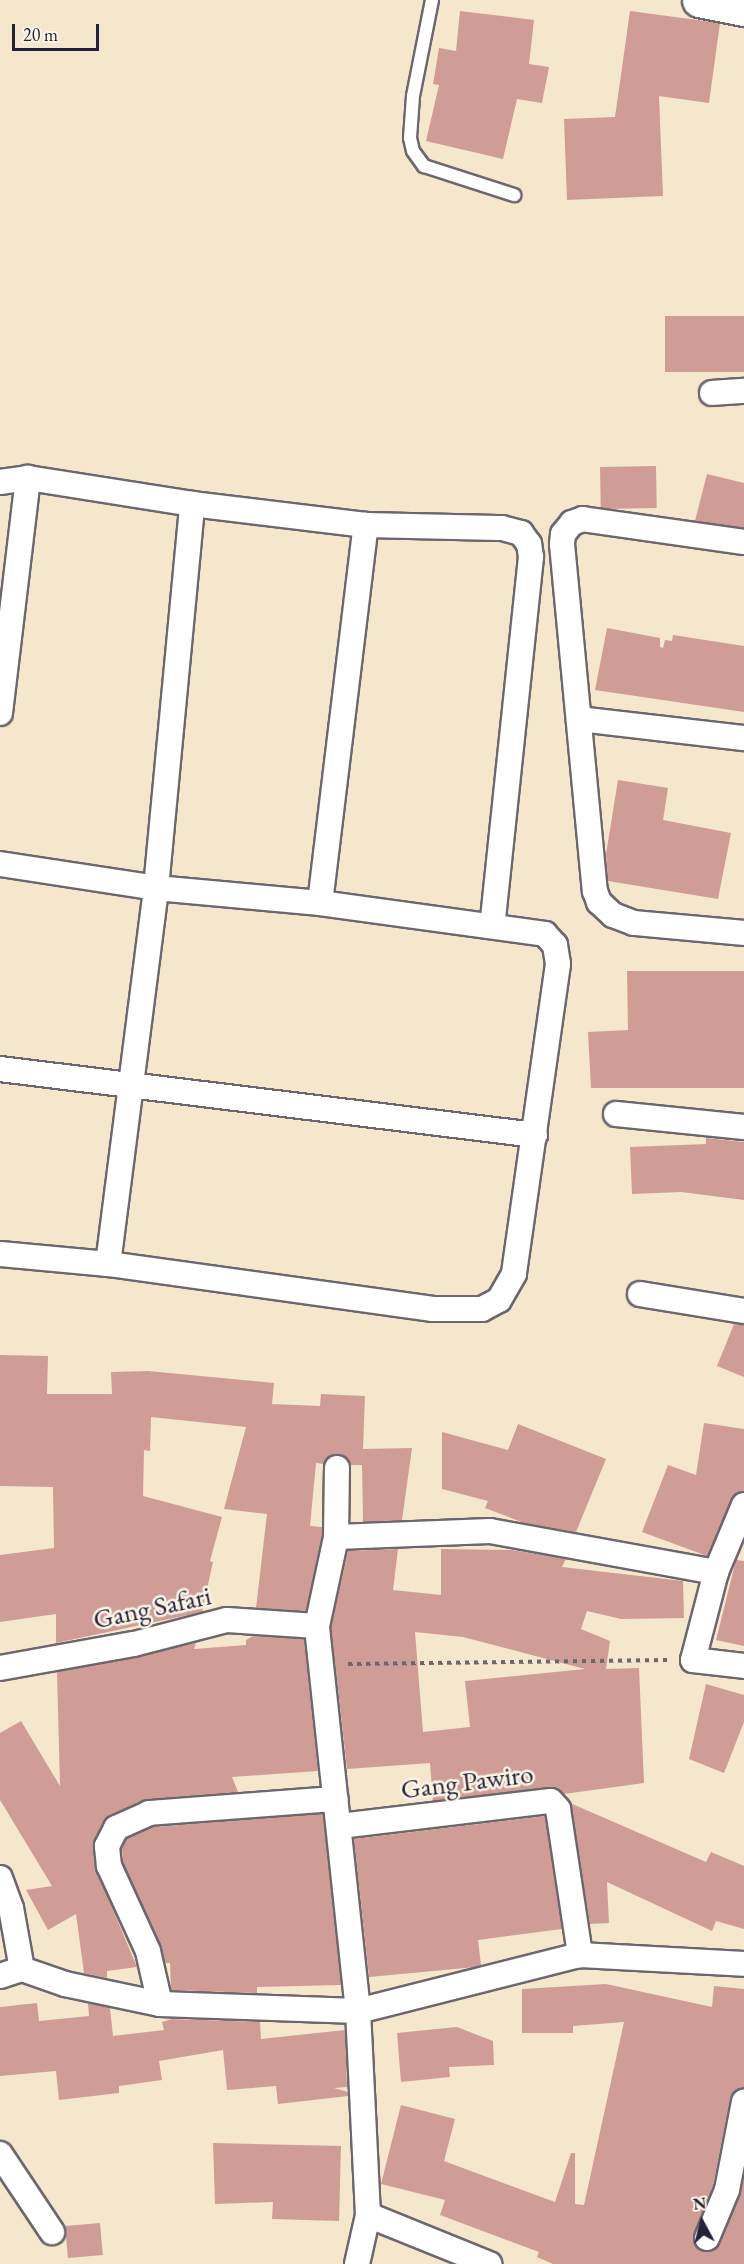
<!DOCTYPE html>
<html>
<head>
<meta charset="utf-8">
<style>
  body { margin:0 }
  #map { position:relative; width:744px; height:2264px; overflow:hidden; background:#f4e7cc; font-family:"EB Garamond",serif }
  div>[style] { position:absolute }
  .building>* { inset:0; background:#d09d96; transform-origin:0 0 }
  .path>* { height:4px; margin-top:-2px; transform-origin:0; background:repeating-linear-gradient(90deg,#6c676e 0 4.5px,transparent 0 9px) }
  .roads { filter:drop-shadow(2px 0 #6c676e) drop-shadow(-2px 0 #6c676e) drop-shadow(0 2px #6c676e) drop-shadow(0 -2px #6c676e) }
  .lane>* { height:12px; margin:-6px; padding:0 6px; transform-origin:6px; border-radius:6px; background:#fff }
  .street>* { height:24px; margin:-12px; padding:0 12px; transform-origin:12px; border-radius:12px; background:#fff }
  .secondary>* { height:33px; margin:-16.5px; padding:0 16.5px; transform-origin:16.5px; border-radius:16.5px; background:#fff }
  span { translate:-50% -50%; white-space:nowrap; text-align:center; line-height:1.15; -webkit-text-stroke:5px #fcf5e5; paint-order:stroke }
  .street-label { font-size:27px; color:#22223b }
  .north { position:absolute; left:672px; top:2192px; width:60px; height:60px; -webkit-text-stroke:4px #fcf5e5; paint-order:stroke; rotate:353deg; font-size:16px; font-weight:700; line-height:24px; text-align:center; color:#22223b }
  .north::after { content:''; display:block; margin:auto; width:21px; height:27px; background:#22223b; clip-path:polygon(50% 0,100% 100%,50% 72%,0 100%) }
  .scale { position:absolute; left:12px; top:24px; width:87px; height:27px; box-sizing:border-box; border:3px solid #22223b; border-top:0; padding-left:8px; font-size:18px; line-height:21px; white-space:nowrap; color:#22223b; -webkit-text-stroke:4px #fcf5e5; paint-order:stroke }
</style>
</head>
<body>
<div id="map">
  <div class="building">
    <div style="clip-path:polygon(460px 11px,534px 20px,529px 64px,549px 67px,542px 103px,517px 99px,503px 159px,426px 141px,439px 85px,433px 84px,439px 48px,456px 51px)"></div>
    <div style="clip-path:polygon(630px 11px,720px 23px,709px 103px,659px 96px,663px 196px,567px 200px,564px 119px,615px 117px)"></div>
    <div style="left:744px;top:316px;width:56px;height:79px;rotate:90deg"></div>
    <div style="left:656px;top:466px;width:42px;height:56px;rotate:89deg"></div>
    <div style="clip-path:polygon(707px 474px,744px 483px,744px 528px,695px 521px)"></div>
    <div style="clip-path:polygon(607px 628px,660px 638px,660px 647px,663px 648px,665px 640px,672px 641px,673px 635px,744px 646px,744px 712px,595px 690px)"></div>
    <div style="clip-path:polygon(618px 780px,668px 788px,663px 820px,731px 833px,718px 899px,608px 881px,606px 854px)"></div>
    <div style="clip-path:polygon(627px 971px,744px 971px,744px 1088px,591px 1088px,588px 1032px,628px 1030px)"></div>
    <div style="clip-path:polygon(706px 1138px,744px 1142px,744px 1200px,681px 1192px,632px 1194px,630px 1147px,706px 1144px)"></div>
    <div style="clip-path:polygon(734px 1324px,744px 1325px,744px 1377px,717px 1366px)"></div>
    <div style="clip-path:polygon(0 1355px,48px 1356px,47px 1394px,112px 1394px,111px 1372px,148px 1371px,274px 1383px,272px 1404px,320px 1406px,321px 1394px,365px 1396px,363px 1449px,412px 1448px,402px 1520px,363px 1522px,362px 1465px,350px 1465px,338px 1454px,330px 1456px,324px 1464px,316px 1463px,310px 1526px,322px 1527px,322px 1535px,306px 1611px,256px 1608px,267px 1514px,224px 1509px,246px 1427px,151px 1417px,150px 1451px,144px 1450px,143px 1496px,222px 1517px,210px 1561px,213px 1562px,202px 1612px,56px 1643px,56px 1614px,0 1622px,0 1555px,54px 1548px,53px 1487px,0 1486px)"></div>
    <div style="clip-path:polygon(704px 1423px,744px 1429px,744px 1491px,731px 1500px,707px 1556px,642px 1532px,668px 1465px,696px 1475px)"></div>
    <div style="clip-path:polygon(518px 1424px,606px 1459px,576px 1532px,524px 1523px,485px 1508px,488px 1501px,442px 1489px,442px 1432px,508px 1450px)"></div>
    <div style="clip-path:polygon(evenodd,398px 1549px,393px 1590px,441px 1595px,441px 1549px,512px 1550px,566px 1559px,562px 1567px,683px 1581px,684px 1618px,621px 1619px,587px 1611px,581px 1629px,610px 1641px,606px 1669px,639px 1668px,644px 1783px,564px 1794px,549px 1787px,433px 1801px,430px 1763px,347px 1769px,331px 1627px,348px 1551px,398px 1549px,415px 1632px,463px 1637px,585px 1669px,465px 1681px,470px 1727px,423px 1732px,415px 1632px)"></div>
    <div style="clip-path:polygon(736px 1560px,744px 1561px,744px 1646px,716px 1640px)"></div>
    <div style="clip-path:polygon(253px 1636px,304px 1639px,318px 1771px,232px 1777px,238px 1792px,148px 1799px,109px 1815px,94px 1840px,95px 1867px,137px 1967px,107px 1971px,107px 1978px,84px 1973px,76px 1914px,48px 1930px,26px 1890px,52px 1886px,0 1800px,0 1733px,21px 1721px,60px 1786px,57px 1672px,196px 1643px,194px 1649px,246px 1645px,246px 1640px)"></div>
    <div style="clip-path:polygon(706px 1684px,744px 1695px,744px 1722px,724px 1773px,689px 1759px)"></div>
    <div style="clip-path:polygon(570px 1803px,706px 1862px,711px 1852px,744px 1866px,744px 1929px,716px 1921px,712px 1931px,607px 1882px,609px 1923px,590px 1924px)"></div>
    <div style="clip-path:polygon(323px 1814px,341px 1985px,257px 1987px,257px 1993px,171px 1990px,170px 1963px,165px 1963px,123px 1862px,122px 1849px,126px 1839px,153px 1827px)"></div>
    <div style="clip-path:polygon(545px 1816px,562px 1929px,478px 1940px,481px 1965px,476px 1967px,369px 1977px,354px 1839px)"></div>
    <div style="clip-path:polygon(606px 1984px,712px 2007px,714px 1986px,744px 1989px,744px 2088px,734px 2092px,730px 2099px,713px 2186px,693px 2239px,702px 2251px,716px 2249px,740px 2195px,744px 2177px,744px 2264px,553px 2264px,537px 2257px,539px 2252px,440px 2215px,445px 2200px,381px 2184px,401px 2105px,455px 2119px,444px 2161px,555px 2202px,571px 2153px,575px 2153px,575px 2204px,584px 2205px,624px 2022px,573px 2026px,573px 2033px,522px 2033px,522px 1989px)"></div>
    <div style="clip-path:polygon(37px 2003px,39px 2021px,89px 2016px,88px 2003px,110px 2008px,113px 2036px,164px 2030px,162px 2022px,172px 2019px,260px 2022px,261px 2039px,345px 2030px,347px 2087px,334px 2088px,348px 2092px,348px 2096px,278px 2104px,276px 2086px,227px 2090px,223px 2050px,159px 2061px,162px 2080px,119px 2086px,119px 2093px,59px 2100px,56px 2071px,0 2076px,0 2007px)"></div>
    <div style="clip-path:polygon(457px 2027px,493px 2041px,494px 2065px,449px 2067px,450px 2077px,401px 2082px,397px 2033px)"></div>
    <div style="clip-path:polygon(213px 2143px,341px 2146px,339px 2221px,272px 2219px,273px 2202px,215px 2204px)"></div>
    <div style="left:100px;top:2223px;width:32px;height:35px;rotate:85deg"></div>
  </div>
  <div class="path">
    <div style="left:348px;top:1664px;width:319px;rotate:-0.7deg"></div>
  </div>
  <div class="roads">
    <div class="lane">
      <div style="left:432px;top:0;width:98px;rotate:101.2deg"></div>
      <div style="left:413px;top:96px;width:42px;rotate:94.1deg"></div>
      <div style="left:410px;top:138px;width:13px;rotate:77deg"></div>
      <div style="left:413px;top:151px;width:19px;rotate:54deg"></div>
      <div style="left:424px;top:166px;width:95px;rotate:17.9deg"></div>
    </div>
    <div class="street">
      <div style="left:712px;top:393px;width:32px;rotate:-4deg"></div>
      <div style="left:0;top:482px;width:28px;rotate:-8deg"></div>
      <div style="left:28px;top:478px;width:166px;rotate:9deg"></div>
      <div style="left:192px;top:504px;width:175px;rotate:6.9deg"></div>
      <div style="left:366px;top:525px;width:136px;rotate:1.3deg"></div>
      <div style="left:502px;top:528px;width:20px;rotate:15deg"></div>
      <div style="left:521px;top:533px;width:14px;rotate:54deg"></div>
      <div style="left:529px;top:544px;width:13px;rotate:81deg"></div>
      <div style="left:531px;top:557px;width:370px;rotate:96deg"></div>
      <div style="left:744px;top:542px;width:163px;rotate:-171.9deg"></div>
      <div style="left:583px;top:519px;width:12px;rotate:160deg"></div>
      <div style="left:572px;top:523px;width:14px;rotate:129deg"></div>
      <div style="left:563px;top:534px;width:10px;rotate:96deg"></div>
      <div style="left:562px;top:544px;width:349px;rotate:84.6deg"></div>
      <div style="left:595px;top:891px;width:12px;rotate:70deg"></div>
      <div style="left:599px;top:902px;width:19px;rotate:43deg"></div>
      <div style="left:613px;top:915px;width:22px;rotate:21deg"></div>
      <div style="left:634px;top:923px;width:110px;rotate:5.2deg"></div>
      <div style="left:0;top:713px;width:237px;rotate:-83.2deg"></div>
      <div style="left:579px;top:719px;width:166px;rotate:6.6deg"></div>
      <div style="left:0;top:864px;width:158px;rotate:8.7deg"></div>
      <div style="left:156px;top:888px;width:165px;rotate:5.2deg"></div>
      <div style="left:320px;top:903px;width:227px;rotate:7.8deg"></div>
      <div style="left:545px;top:934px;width:15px;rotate:48deg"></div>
      <div style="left:555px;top:945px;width:19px;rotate:81deg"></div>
      <div style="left:558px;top:964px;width:313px;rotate:98.1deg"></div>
      <div style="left:514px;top:1274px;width:30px;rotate:120deg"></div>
      <div style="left:499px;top:1300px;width:19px;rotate:152deg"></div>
      <div style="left:482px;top:1309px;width:49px;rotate:180deg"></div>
      <div style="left:433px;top:1309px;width:328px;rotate:-172.1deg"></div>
      <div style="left:108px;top:1264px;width:108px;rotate:-174.7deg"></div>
      <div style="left:320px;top:903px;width:381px;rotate:-83.1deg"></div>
      <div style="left:0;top:1069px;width:539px;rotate:7.03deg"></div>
      <div style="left:616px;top:1114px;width:129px;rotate:5.8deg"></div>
      <div style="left:108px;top:1264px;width:379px;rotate:-82.7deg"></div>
      <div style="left:156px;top:888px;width:386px;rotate:-84.6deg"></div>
      <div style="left:640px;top:1294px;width:105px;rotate:9.3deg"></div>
      <div style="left:744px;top:1505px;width:73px;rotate:112.7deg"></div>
      <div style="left:716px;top:1572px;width:91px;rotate:104.6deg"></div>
      <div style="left:693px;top:1660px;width:51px;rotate:6.7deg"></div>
      <div style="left:336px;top:1537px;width:69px;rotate:-89.2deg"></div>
      <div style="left:0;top:1668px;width:136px;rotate:-10.2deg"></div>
      <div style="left:134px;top:1644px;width:96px;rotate:-14.5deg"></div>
      <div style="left:227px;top:1620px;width:90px;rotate:3.8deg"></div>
      <div style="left:340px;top:1826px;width:212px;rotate:-6.8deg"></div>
      <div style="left:551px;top:1801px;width:11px;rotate:49deg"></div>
      <div style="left:558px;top:1809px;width:148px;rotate:81.4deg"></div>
      <div style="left:0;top:1878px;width:32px;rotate:70deg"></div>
      <div style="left:11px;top:1908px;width:62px;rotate:79.8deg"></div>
      <div style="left:0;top:1976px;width:23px;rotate:-18deg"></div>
      <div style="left:22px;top:1969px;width:46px;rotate:19.2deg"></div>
      <div style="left:65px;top:1984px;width:97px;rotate:11.9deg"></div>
      <div style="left:160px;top:2004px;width:198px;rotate:2deg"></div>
      <div style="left:358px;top:2011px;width:229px;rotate:-14.2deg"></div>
      <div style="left:580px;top:1955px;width:164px;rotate:3.1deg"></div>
      <div style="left:160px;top:2004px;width:54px;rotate:-102.8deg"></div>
      <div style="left:148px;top:1951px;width:94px;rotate:-114.6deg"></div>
      <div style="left:109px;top:1866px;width:20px;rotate:-96deg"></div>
      <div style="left:107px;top:1846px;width:20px;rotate:-63deg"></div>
      <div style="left:116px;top:1828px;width:36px;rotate:-24deg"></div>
      <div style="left:149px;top:1813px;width:187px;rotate:-4.3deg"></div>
      <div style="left:0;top:2154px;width:94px;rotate:56.3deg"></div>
      <div style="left:368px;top:2215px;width:131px;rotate:22deg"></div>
      <div style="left:707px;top:2238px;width:52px;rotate:-67.4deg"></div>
      <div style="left:727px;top:2190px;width:90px;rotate:-79.1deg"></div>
      <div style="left:357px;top:2264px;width:50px;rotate:-77.3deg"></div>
      <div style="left:368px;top:2215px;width:204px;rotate:-92.8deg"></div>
      <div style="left:358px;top:2011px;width:387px;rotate:-96.1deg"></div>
      <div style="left:317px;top:1626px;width:91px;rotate:-77.9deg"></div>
      <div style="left:336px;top:1537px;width:154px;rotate:-2.2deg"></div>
      <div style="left:490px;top:1531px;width:230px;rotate:10.3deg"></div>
    </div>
    <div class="secondary">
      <div style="left:699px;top:0;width:46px;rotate:11.3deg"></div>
    </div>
  </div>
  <div class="street-label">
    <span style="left:152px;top:1607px;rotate:-12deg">Gang Safari</span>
    <span style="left:467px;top:1781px;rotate:-7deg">Gang Pawiro</span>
  </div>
  <div class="north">N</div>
  <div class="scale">20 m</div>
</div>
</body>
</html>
